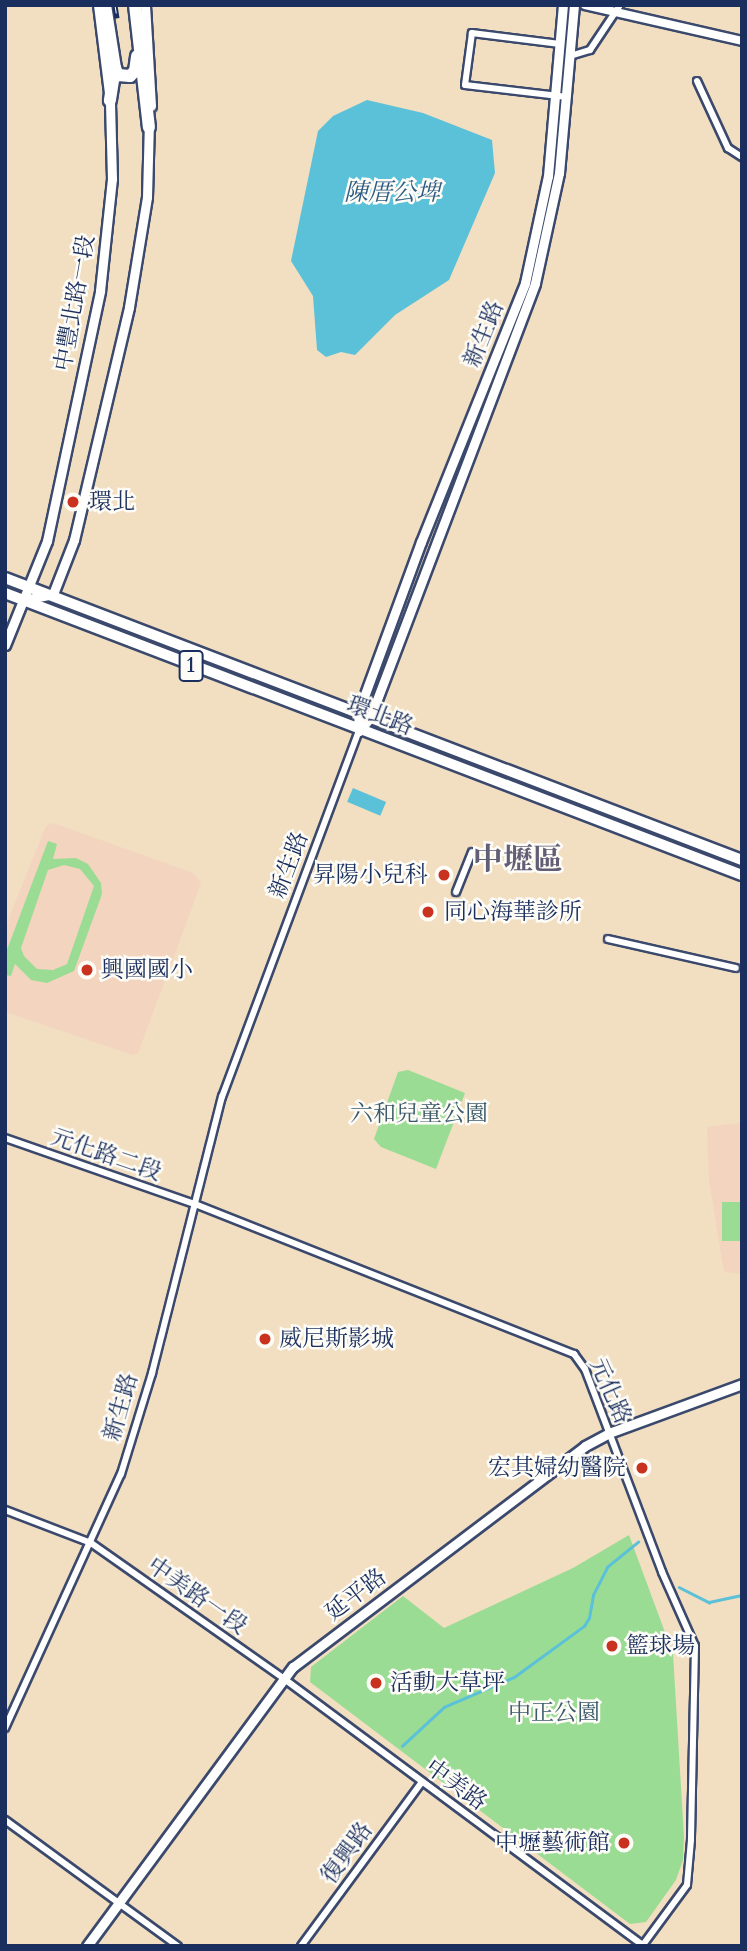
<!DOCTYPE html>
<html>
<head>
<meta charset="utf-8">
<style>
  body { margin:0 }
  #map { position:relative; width:747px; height:1951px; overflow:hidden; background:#f2dec0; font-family:Cardo,"Noto Serif TC",serif }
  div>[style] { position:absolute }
  .built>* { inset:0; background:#f3d4be }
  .green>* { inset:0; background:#9adc94; transform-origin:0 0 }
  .water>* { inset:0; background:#5bc1d9; transform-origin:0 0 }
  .stream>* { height:2.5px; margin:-1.25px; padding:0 1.25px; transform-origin:1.25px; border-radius:1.25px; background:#5bc1d9 }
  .roads { filter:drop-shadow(2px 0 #3b496d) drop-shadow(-2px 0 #3b496d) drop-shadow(0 2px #3b496d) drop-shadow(0 -2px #3b496d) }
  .minor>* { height:6px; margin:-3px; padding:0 3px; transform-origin:3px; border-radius:3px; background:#fff }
  .tertiary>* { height:8px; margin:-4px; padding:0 4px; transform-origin:4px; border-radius:4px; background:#fff }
  .secondary>* { height:9px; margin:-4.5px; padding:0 4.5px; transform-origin:4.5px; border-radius:4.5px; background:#fff }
  .primary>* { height:10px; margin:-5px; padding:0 5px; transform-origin:5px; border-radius:5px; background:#fff }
  .motorway>* { height:12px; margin:-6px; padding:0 6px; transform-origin:6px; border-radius:6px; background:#fff }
  .rail>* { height:5px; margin-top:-2.5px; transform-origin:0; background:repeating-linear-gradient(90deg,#fdfcf7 0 8px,#1b2f5e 0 16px); box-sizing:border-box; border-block:2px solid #1b2f5e }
  .dots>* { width:19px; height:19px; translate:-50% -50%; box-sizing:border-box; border:4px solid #fdfcf7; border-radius:50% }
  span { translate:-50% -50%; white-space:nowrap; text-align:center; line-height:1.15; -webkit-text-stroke:5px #fdfcf7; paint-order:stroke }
  .shield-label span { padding:2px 5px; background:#fdfcf7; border:2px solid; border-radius:5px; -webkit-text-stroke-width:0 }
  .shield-label { font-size:21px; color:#1b2f5e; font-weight:700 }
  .street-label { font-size:23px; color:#1b2f5e }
  .poi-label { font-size:23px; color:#1b2f5e }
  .left { translate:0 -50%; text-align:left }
  .right { translate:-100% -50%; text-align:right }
  .park-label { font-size:23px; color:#3b5a6c }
  .water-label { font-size:24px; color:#2e5b83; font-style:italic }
  .district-label { font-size:30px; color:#625e76; font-weight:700 }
  .frame { position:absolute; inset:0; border:7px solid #1b2f5e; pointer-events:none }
</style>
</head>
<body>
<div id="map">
  <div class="built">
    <div style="clip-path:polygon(53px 823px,193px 873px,201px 883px,138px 1053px,133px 1055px,5px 1012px,5px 928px,46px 826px)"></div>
    <div style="clip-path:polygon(742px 1123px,742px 1274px,724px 1272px,709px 1180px,707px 1127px)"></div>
  </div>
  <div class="green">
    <div style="clip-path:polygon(evenodd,48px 841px,57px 844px,53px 859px,76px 858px,88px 864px,101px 883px,102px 894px,74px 971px,47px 983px,31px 980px,15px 964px,11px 976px,5px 975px,5px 955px,48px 841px,64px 865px,80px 869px,94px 886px,67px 964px,53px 970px,37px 969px,24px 956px,21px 948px,48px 870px,64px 865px)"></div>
    <div style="clip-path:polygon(408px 1070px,465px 1093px,436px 1169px,381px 1147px,374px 1139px,398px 1072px)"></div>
    <div style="left:742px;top:1202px;width:39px;height:20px;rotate:90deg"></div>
    <div style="clip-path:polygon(629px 1535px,673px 1654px,684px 1837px,683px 1860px,676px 1880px,646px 1922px,630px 1924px,310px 1682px,311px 1667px,403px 1596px,444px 1628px,573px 1568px)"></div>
  </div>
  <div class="water">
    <div style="clip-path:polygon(367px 100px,423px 113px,492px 140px,495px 173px,449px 280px,395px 315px,355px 355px,341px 352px,326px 357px,317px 350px,313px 296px,291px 261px,318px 131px,333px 116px)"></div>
    <div style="left:353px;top:788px;width:36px;height:15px;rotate:23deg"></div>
  </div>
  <div class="stream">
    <div style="left:679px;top:1587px;width:34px;rotate:27deg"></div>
    <div style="left:709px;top:1602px;width:34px;rotate:-12deg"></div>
    <div style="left:402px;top:1746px;width:57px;rotate:-42.9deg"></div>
    <div style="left:444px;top:1707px;width:76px;rotate:-23.2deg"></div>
    <div style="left:514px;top:1677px;width:87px;rotate:-36.1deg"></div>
    <div style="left:584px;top:1626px;width:9px;rotate:-58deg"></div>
    <div style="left:589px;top:1618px;width:23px;rotate:-80deg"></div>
    <div style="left:593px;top:1595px;width:31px;rotate:-63deg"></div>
    <div style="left:607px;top:1567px;width:40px;rotate:-39deg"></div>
  </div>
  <div class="roads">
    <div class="minor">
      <div style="left:560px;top:44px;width:89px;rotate:-172.9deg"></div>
      <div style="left:472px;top:33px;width:52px;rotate:97.7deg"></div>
      <div style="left:465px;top:85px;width:103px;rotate:6.7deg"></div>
      <div style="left:570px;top:56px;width:21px;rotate:-17deg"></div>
      <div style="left:590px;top:50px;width:54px;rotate:-56.3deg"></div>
      <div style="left:697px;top:81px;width:74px;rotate:65.2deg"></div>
      <div style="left:728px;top:148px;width:17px;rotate:33deg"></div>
      <div style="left:456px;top:892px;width:43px;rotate:-68.2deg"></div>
      <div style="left:608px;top:939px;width:131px;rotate:12.8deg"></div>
      <div style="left:5px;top:1138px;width:201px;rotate:19.2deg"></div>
      <div style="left:195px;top:1204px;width:408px;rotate:21.6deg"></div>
      <div style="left:574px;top:1354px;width:19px;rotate:54deg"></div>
      <div style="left:585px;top:1369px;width:217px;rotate:69.2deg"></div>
      <div style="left:662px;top:1572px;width:81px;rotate:66deg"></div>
      <div style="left:695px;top:1646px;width:194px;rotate:91.2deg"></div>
      <div style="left:691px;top:1840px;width:45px;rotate:95.1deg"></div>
      <div style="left:687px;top:1885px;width:76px;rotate:126.4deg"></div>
      <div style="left:5px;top:1510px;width:92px;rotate:21deg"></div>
      <div style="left:91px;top:1543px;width:235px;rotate:35.1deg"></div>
      <div style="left:283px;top:1678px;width:447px;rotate:36.6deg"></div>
      <div style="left:5px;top:1728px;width:279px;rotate:-65.5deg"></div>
      <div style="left:121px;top:1474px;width:106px;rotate:-72.9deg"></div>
      <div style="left:152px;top:1373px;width:285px;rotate:-75.8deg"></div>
      <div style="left:222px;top:1097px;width:391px;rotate:-69.5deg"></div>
      <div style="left:5px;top:1820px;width:214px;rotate:36.1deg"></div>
      <div style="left:301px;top:1946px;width:204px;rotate:-53.6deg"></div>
    </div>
    <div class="tertiary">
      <div style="left:585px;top:5px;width:161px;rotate:12.9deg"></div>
    </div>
    <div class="secondary">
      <div style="left:145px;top:5px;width:101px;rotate:86.6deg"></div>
      <div style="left:23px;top:600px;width:31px;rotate:-11deg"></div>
      <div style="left:53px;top:594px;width:58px;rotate:-68.7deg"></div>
      <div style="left:74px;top:540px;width:239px;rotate:-76.7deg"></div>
      <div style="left:129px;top:307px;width:111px;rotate:-80.7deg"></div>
      <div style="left:147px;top:197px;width:74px;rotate:-88.5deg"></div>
      <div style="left:5px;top:645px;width:112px;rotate:-68deg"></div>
      <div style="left:47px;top:541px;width:256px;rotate:-78deg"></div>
      <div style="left:100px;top:291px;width:113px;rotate:-83.9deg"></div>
      <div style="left:112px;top:179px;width:78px;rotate:-91.5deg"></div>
      <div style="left:110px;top:101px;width:97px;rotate:-97.1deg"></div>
      <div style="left:359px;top:731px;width:17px;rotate:-50deg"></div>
      <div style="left:370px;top:718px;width:465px;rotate:-69.2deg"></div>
      <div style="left:535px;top:283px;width:113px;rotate:-77.7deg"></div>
      <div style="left:559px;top:173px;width:169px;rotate:-84.9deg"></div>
      <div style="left:359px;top:731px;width:18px;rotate:-93deg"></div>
      <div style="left:358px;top:713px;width:182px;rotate:-69.8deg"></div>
      <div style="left:421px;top:542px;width:279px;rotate:-68.1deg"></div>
      <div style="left:525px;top:283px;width:109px;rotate:-77.9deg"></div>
      <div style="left:548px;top:176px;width:172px;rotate:-85deg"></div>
      <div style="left:87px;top:1946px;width:347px;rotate:-53.6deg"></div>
      <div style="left:293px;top:1667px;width:366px;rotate:-37.1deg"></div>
      <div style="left:585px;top:1446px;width:27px;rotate:-28deg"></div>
      <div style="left:609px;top:1433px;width:142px;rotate:-20.2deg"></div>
    </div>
    <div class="primary">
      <div style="left:5px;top:578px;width:789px;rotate:20.94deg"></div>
      <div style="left:5px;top:593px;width:789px;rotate:20.94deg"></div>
    </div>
    <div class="motorway">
      <div style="left:105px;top:5px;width:64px;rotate:81deg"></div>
      <div style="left:115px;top:68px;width:33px;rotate:99deg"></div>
      <div style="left:135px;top:5px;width:123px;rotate:83.5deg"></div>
      <div style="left:115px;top:68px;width:8px;rotate:67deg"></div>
      <div style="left:118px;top:75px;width:12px;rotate:5deg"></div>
      <div style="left:130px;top:76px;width:7px;rotate:-45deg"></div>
      <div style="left:135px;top:71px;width:15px;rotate:-82deg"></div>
    </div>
  </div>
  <div class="rail">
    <div style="left:115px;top:5px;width:13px;rotate:81deg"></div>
  </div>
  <div class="dots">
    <div style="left:73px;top:502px;background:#c8321e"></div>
    <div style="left:444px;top:875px;background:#c8321e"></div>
    <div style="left:428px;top:912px;background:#c8321e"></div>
    <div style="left:87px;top:970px;background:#c8321e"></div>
    <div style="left:265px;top:1339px;background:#c8321e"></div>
    <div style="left:642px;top:1468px;background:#c8321e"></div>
    <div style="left:612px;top:1646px;background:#c8321e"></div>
    <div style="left:376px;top:1683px;background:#c8321e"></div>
    <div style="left:624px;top:1843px;background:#c8321e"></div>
  </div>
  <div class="shield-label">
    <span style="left:191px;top:666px">1</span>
  </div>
  <div class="street-label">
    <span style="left:75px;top:303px;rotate:-80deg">中豐北路一段</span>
    <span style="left:484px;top:334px;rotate:-68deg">新生路</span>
    <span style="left:380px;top:716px;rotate:21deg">環北路</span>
    <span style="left:289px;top:865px;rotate:-69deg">新生路</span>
    <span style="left:106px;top:1155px;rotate:19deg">元化路二段</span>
    <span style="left:610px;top:1391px;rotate:66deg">元化路</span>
    <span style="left:121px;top:1407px;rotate:-74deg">新生路</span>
    <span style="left:356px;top:1595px;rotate:-37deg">延平路</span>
    <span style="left:197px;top:1596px;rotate:35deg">中美路一段</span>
    <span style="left:456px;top:1785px;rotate:36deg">中美路</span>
    <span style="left:347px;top:1853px;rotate:-54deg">復興路</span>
  </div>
  <div class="poi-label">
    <span class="left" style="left:89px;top:502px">環北</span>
    <span class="right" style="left:428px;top:875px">昇陽小兒科</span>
    <span class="left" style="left:444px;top:912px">同心海華診所</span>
    <span class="left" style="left:101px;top:970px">興國國小</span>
    <span class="left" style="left:279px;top:1339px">威尼斯影城</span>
    <span class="right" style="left:626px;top:1468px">宏其婦幼醫院</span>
    <span class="left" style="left:626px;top:1646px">籃球場</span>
    <span class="left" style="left:390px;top:1683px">活動大草坪</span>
    <span class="right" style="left:610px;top:1843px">中壢藝術館</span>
  </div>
  <div class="park-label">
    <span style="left:419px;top:1114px">六和兒童公園</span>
    <span style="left:554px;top:1713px">中正公園</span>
  </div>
  <div class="water-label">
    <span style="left:392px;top:193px">陳厝公埤</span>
  </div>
  <div class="district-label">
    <span style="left:518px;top:860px">中壢區</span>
  </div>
  <div class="frame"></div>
</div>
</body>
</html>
